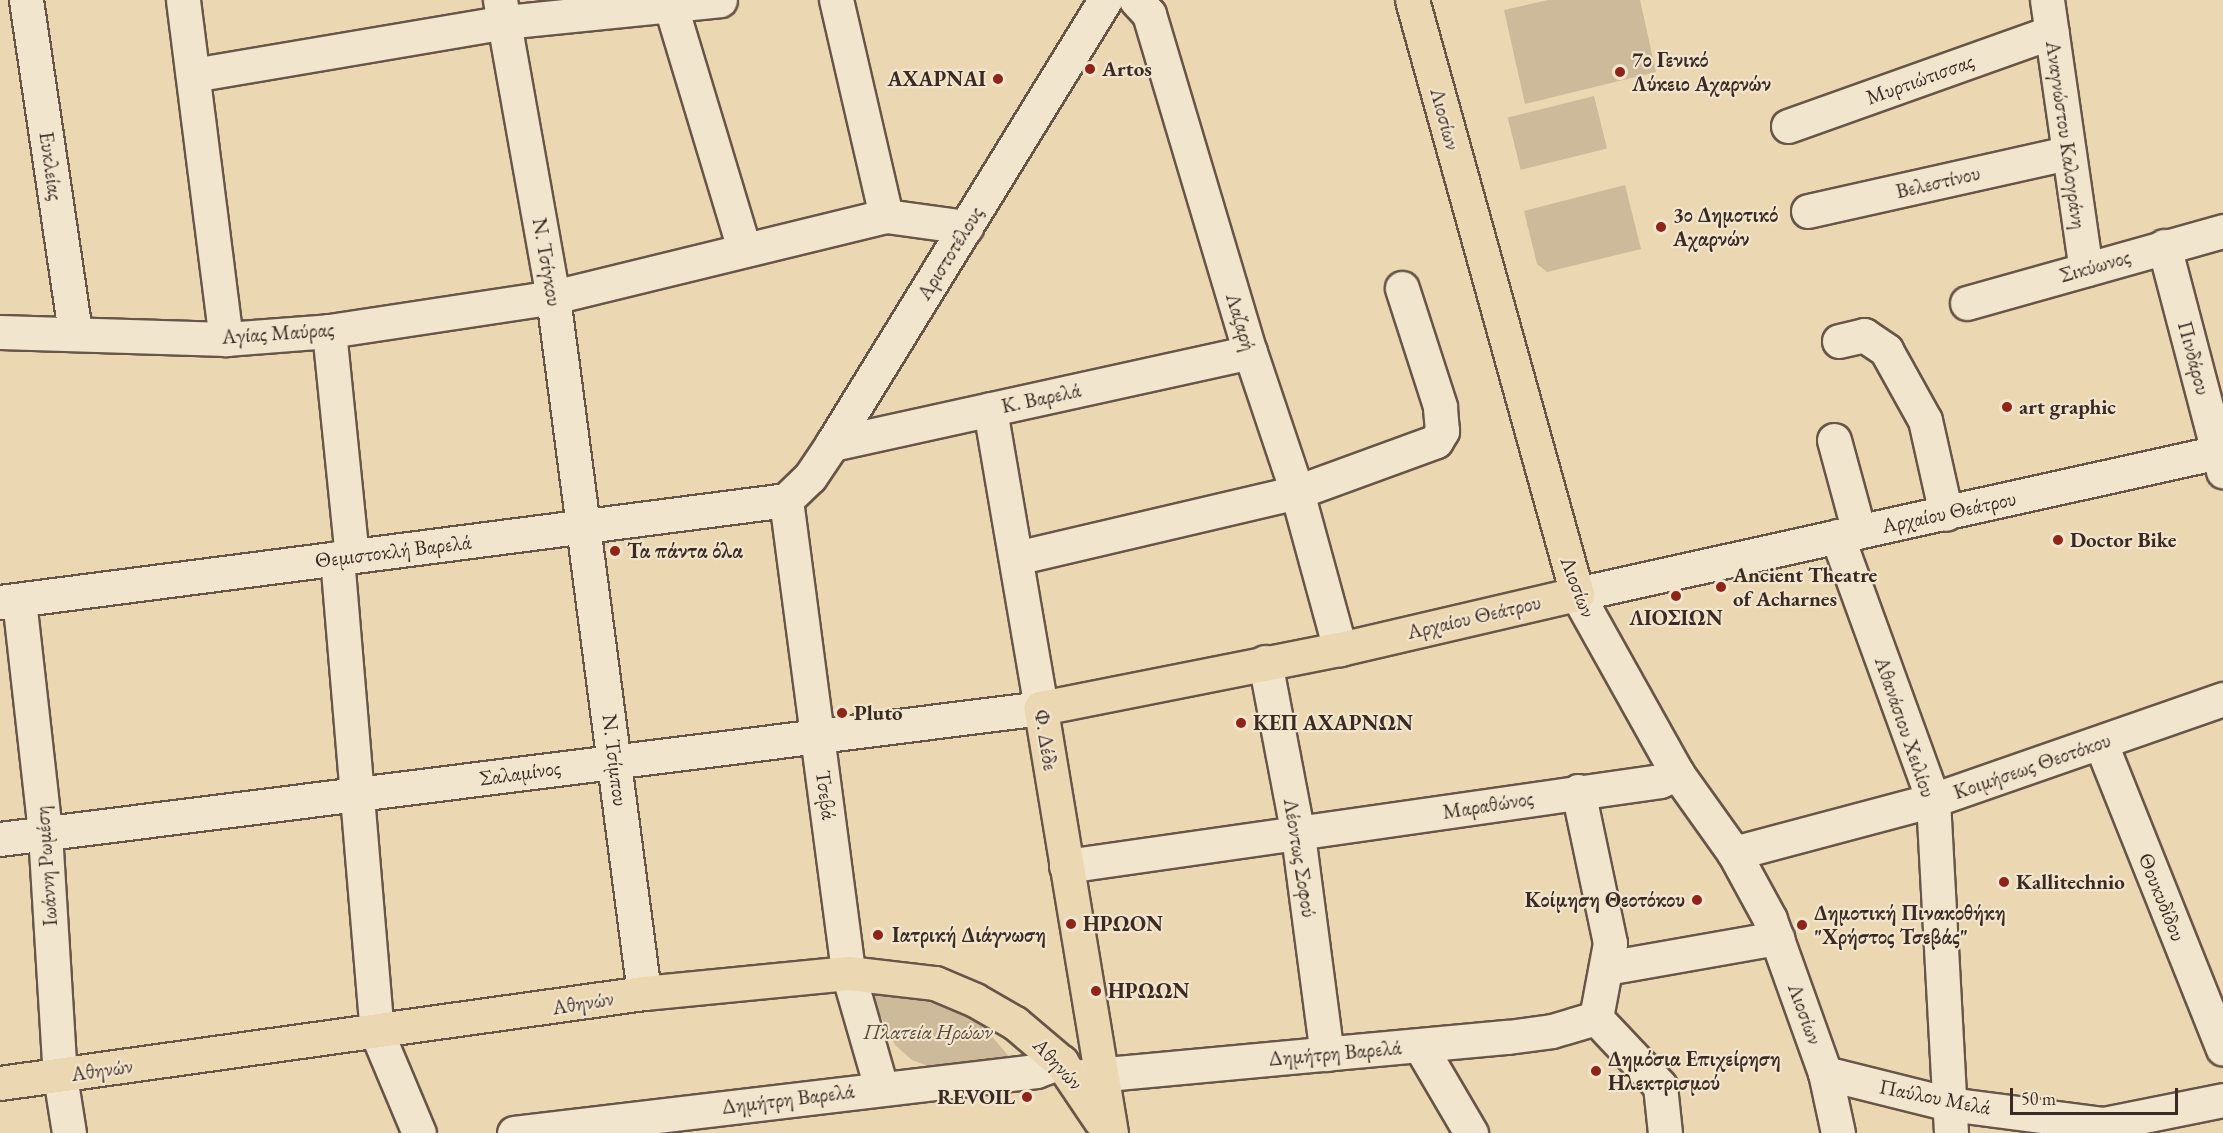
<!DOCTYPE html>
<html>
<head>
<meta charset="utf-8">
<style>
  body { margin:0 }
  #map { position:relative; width:2223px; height:1133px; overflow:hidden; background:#ebd7b2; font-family:"EB Garamond",serif }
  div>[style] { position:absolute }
  .green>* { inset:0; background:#cdba9a; transform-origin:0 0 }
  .roads { filter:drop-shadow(2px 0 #675547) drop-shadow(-2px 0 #675547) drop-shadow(0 2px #675547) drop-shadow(0 -2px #675547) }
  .minor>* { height:33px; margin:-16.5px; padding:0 16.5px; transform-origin:16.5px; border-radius:16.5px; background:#f2e5cd }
  .major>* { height:33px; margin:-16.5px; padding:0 16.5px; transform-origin:16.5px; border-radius:16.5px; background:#ebd7b2 }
  .dots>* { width:16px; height:16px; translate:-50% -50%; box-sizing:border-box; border:3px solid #f2e5cd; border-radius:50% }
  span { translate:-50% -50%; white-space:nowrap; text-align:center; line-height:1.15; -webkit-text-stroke:4.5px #f2e5cd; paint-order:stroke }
  .poi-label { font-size:21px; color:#3b2a23; font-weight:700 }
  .left { translate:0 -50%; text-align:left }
  .right { translate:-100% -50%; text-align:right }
  .street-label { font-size:21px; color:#3b2a23 }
  .park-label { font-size:21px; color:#58473b; font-style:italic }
  .scale { position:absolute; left:2010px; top:1088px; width:168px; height:27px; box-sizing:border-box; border:3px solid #3b2a23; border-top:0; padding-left:8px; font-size:18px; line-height:21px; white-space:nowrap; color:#3b2a23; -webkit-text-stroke:4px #f2e5cd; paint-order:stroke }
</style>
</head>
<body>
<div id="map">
  <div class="green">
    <div style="clip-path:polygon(1548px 0,1640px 0,1656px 72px,1525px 104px,1504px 10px)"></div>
    <div style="left:1594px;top:96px;width:54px;height:89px;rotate:76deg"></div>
    <div style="clip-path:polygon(1625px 185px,1641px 249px,1547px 272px,1537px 264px,1524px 211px)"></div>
    <div style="clip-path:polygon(873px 991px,913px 991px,941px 1002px,983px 1026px,1011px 1059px,938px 1070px,912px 1060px,895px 1045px,871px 996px)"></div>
  </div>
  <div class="roads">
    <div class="minor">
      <div style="left:26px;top:0;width:336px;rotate:81.6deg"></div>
      <div style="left:183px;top:0;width:342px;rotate:82.8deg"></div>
      <div style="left:500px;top:0;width:302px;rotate:79.9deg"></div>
      <div style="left:553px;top:297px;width:702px;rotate:82.55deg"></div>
      <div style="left:1136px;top:0;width:19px;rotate:47deg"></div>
      <div style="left:1149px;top:14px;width:353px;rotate:73.4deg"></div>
      <div style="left:1250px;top:352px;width:148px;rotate:71.4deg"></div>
      <div style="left:1297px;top:492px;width:163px;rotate:74.7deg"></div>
      <div style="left:2047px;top:0;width:272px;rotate:81.8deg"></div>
      <div style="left:671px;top:7px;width:253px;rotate:73.2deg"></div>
      <div style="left:193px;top:75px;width:316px;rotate:-9.6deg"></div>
      <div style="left:505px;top:22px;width:216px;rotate:-5.8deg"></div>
      <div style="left:1788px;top:126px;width:280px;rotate:-19.6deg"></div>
      <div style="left:1808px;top:211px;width:265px;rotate:-12.6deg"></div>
      <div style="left:886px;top:216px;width:81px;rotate:7.8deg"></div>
      <div style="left:2164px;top:246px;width:233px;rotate:75.3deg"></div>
      <div style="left:1967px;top:303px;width:266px;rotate:-15.7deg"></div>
      <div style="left:329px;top:331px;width:226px;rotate:84.2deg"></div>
      <div style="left:0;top:332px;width:226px;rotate:1.8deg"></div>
      <div style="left:226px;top:339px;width:103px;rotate:-4.4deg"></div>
      <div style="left:329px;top:331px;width:227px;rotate:-8.6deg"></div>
      <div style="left:553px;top:297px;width:343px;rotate:-13.7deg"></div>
      <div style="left:886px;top:216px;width:222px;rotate:-103deg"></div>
      <div style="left:1839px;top:341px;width:26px;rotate:-13deg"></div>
      <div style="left:1864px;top:335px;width:27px;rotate:34deg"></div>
      <div style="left:1886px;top:350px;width:80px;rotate:60.9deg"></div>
      <div style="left:1925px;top:420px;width:96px;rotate:77.4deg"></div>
      <div style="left:1834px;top:440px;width:95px;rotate:74.8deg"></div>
      <div style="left:832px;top:444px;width:428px;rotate:-12.4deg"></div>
      <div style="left:786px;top:500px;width:477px;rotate:82.5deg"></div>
      <div style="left:848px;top:973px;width:119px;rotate:73.9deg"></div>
      <div style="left:786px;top:500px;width:33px;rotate:-44deg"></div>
      <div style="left:810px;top:477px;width:40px;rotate:-56deg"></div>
      <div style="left:832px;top:444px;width:521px;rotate:-58.41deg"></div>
      <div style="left:1837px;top:536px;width:281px;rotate:70deg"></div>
      <div style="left:1933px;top:800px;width:333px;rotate:86.9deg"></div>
      <div style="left:337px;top:558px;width:477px;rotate:85.2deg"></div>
      <div style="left:377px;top:1033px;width:108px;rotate:67.2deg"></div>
      <div style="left:1016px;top:558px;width:289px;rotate:-13.2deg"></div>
      <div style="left:1297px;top:492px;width:148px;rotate:-20.1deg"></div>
      <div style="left:1436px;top:441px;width:12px;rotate:-59deg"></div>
      <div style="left:1442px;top:431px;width:25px;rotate:-95deg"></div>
      <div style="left:1440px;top:406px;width:124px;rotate:-107.9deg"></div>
      <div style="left:19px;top:600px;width:234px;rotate:83.6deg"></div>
      <div style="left:45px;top:833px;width:243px;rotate:86.5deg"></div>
      <div style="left:60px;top:1076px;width:58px;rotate:81deg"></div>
      <div style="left:0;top:602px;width:793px;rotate:-7.39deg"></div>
      <div style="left:1265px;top:662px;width:176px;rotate:79.2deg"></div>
      <div style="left:1298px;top:835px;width:221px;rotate:82.5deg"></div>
      <div style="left:2101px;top:744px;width:328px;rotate:68.2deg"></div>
      <div style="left:1578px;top:791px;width:155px;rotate:78.1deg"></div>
      <div style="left:1610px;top:943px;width:76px;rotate:100.6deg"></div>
      <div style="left:1596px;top:1018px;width:93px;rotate:46.7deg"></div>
      <div style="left:1660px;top:1086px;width:47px;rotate:83.9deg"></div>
      <div style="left:0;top:839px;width:1049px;rotate:-7.17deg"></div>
      <div style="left:1041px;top:708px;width:303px;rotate:-99.7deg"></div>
      <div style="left:1734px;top:853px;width:206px;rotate:-14.9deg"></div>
      <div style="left:1933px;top:800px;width:307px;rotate:-19.2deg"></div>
      <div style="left:1066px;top:866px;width:600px;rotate:-8.14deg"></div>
      <div style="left:1660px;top:781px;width:19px;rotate:-25deg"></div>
      <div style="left:1607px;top:968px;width:173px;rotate:-10deg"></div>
      <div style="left:1420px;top:1046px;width:101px;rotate:59.6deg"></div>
      <div style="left:1825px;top:1073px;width:128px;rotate:14deg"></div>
      <div style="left:1949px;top:1104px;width:156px;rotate:7.4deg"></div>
      <div style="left:2104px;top:1124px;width:121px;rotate:-11.4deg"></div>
      <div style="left:1074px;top:1077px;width:436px;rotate:-5.3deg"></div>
      <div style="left:1508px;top:1037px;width:44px;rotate:-7.8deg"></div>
      <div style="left:1552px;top:1031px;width:46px;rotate:-16.5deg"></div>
      <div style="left:514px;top:1133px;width:526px;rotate:-6.77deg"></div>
      <div style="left:1036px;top:1071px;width:27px;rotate:-20deg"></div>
      <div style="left:1838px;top:1133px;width:61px;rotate:-102.2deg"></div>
      <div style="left:1825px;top:1073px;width:164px;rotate:-109.7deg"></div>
      <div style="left:1770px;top:919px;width:75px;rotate:-118.6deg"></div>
      <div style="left:1734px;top:853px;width:98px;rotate:-125.5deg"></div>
      <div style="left:1677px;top:773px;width:205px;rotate:-119.2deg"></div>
      <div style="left:1577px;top:594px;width:662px;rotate:-12.48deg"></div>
    </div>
    <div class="major">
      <div style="left:0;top:1083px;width:650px;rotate:-7.96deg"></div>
      <div style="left:644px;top:993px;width:205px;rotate:-5.6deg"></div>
      <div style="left:848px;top:973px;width:88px;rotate:6.6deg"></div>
      <div style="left:935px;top:983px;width:43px;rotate:23deg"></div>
      <div style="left:975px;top:1000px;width:46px;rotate:29.9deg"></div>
      <div style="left:1015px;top:1023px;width:60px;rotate:40.3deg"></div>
      <div style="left:1061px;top:1062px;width:70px;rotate:56.1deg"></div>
      <div style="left:1111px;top:1133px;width:431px;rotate:-99.4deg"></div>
      <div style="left:1041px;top:708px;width:305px;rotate:-11.2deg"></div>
      <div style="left:1340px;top:649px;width:243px;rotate:-13.1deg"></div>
      <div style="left:1577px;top:594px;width:616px;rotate:-105.52deg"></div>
    </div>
  </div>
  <div class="dots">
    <div style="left:1090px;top:69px;background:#8f2418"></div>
    <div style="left:1620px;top:72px;background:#8f2418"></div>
    <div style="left:998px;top:79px;background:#8f2418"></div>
    <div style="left:1661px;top:227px;background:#8f2418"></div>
    <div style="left:2007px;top:407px;background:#8f2418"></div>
    <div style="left:2058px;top:540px;background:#8f2418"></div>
    <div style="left:615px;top:551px;background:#8f2418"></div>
    <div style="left:1721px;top:587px;background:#8f2418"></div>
    <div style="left:1676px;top:596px;background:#8f2418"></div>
    <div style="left:842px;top:713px;background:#8f2418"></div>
    <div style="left:1241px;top:723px;background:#8f2418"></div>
    <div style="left:2004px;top:882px;background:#8f2418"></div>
    <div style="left:1697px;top:900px;background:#8f2418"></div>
    <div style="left:1071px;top:924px;background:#8f2418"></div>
    <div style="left:1802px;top:925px;background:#8f2418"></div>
    <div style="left:878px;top:935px;background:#8f2418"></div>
    <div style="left:1096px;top:991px;background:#8f2418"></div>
    <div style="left:1596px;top:1071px;background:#8f2418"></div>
    <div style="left:1027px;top:1097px;background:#8f2418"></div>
  </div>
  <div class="poi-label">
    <span class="left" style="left:1632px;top:72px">7ο Γενικό<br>Λύκειο Αχαρνών</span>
    <span class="left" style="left:1102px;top:69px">Artos</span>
    <span class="right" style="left:986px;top:79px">ΑΧΑΡΝΑΙ</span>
    <span class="left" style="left:1673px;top:227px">3ο Δημοτικό<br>Αχαρνών</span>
    <span class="left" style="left:2019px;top:407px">art graphic</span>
    <span class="left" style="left:2070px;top:540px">Doctor Bike</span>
    <span class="left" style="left:627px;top:551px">Τα πάντα όλα</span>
    <span class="left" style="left:1733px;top:587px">Ancient Theatre<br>of Acharnes</span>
    <span style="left:1676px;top:618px">ΛΙΟΣΙΩΝ</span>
    <span class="left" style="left:854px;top:713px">Pluto</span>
    <span class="left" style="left:1253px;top:723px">ΚΕΠ ΑΧΑΡΝΩΝ</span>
    <span class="left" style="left:2016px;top:882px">Kallitechnio</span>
    <span class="right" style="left:1685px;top:900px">Κοίμηση Θεοτόκου</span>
    <span class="left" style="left:1814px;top:925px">Δημοτική Πινακοθήκη<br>"Χρήστος Τσεβάς"</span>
    <span class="left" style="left:1083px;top:924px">ΗΡΩΟΝ</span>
    <span class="left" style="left:892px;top:935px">Ιατρική Διάγνωση</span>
    <span class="left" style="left:1108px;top:991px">ΗΡΩΩΝ</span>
    <span class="left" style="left:1608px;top:1071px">Δημόσια Επιχείρηση<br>Ηλεκτρισμού</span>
    <span class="right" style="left:1015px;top:1097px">REVOIL</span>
  </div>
  <div class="street-label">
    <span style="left:1920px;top:79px;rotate:-20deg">Μυρτιώτισσας</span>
    <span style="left:1445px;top:119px;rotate:75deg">Λιοσίων</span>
    <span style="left:2066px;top:135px;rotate:82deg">Αναγνώστου Καλογράνη</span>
    <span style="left:51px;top:166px;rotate:82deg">Ευκλείας</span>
    <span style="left:1938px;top:182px;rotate:-13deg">Βελεστίνου</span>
    <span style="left:950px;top:253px;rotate:-58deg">Αριστοτέλους</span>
    <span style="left:547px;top:262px;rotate:80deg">Ν. Τσίγκου</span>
    <span style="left:2095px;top:266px;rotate:-16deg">Σικύωνος</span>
    <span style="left:1241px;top:322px;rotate:73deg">Λαζαρή</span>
    <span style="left:278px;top:333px;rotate:-4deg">Αγίας Μαύρας</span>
    <span style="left:2194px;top:358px;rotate:75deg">Πινδάρου</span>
    <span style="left:1041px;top:398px;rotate:-12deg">Κ. Βαρελά</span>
    <span style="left:1949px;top:512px;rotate:-12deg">Αρχαίου Θεάτρου</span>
    <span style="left:393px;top:551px;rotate:-7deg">Θεμιστοκλή Βαρελά</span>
    <span style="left:1578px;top:587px;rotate:69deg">Λιοσίων</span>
    <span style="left:1474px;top:617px;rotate:-13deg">Αρχαίου Θεάτρου</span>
    <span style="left:1905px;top:727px;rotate:71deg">Αθανάσιου Χειλίου</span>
    <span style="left:1046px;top:740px;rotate:81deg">Φ. Δέδε</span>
    <span style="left:615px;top:760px;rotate:83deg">N. Τσίμπου</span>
    <span style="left:2032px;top:766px;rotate:-19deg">Κοιμήσεως Θεοτόκου</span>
    <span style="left:520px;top:773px;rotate:-8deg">Σαλαμίνος</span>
    <span style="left:826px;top:795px;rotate:82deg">Τσεβά</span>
    <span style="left:1488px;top:805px;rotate:-9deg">Μαραθώνος</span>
    <span style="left:1300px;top:858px;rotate:81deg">Λέοντως Σοφού</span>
    <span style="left:46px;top:866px;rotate:-94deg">Ιωάννη Ρωμέση</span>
    <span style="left:2162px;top:897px;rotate:68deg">Θουκυδίδου</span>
    <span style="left:583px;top:1003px;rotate:-9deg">Αθηνών</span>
    <span style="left:1805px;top:1014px;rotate:70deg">Λιοσίων</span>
    <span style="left:1335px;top:1053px;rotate:-5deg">Δημήτρη Βαρελά</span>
    <span style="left:1058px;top:1064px;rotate:47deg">Αθηνών</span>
    <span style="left:102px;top:1070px;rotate:-8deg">Αθηνών</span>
    <span style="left:1935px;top:1097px;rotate:11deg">Παύλου Μελά</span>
    <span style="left:788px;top:1099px;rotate:-7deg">Δημήτρη Βαρελά</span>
  </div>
  <div class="park-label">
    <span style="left:928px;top:1032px">Πλατεία Ηρώων</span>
  </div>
  <div class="scale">50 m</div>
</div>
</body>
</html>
